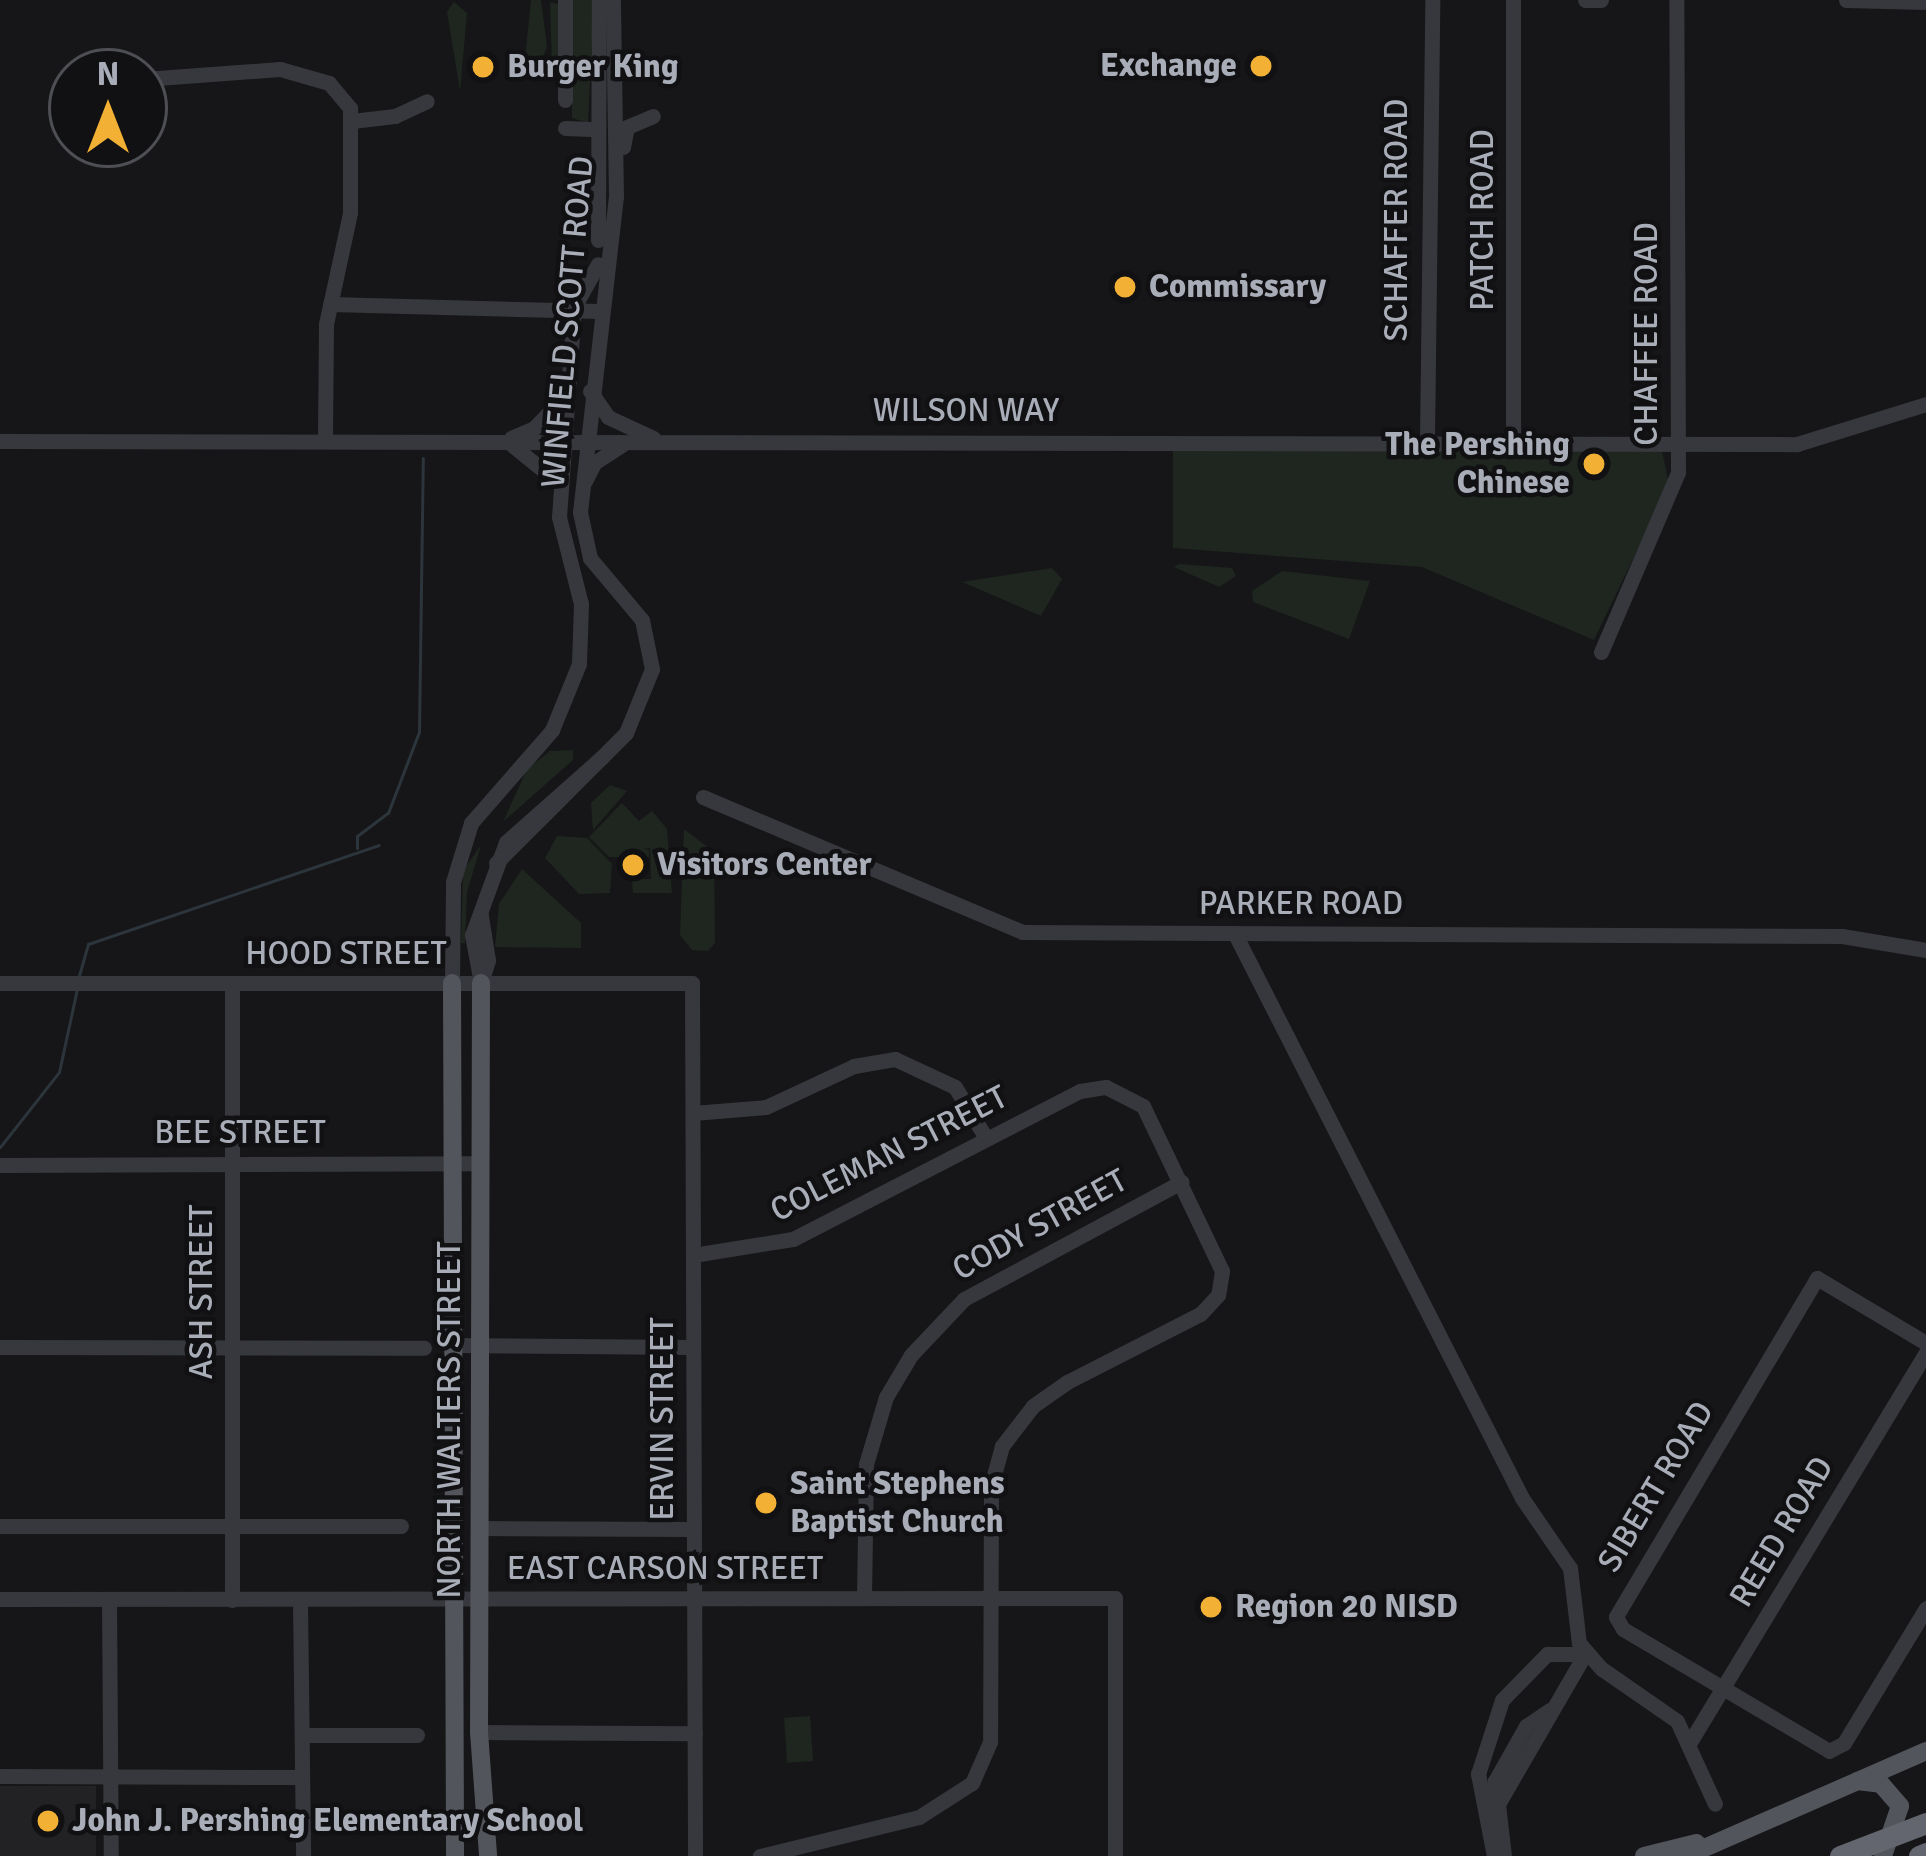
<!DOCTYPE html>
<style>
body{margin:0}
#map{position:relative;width:1926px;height:1856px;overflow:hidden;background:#161618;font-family:Signika,sans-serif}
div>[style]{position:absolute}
.built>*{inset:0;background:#222225;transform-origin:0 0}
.green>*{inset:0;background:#1e261f;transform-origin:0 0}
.stream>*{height:3px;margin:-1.5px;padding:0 1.5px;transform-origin:1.5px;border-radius:1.5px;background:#2c353c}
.minor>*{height:15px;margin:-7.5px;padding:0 7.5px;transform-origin:7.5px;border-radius:7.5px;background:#37383d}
.major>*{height:18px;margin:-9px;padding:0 9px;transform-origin:9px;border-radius:9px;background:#53555c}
.rail>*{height:8px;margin-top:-4px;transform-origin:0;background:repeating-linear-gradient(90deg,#111113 0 9px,#4a4c52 0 18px);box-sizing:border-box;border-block:3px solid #4a4c52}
.highway-bridge>*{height:21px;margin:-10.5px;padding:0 10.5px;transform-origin:10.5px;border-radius:10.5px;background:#63666e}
.dots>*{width:33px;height:33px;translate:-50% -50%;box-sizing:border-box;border:6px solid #111113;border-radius:50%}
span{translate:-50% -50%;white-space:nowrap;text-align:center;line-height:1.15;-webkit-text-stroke:9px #111113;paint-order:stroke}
.poi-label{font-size:33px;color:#a8adb8;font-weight:700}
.right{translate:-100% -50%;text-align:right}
.left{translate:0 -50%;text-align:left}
.street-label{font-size:33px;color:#a8adb8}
.north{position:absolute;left:48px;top:48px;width:120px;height:120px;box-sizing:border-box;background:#111113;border:3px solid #4d4f55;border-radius:50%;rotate:0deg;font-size:33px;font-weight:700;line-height:48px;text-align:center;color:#a8adb8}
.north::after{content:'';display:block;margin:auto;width:42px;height:54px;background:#f2b134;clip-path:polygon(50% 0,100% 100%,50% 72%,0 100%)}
</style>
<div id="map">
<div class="built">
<div style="left:0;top:1786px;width:96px;height:70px"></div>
</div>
<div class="green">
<div style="clip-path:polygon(531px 0,541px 0,547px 47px,538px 68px,525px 59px)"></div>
<div style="clip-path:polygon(572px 0,594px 0,588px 123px,572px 118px)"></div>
<div style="clip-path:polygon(454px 2px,467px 13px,460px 91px,447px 12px)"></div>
<div style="clip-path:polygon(550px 2px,558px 4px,559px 78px,518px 77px,518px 62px,532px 76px,552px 67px)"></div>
<div style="clip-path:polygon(1173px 450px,1662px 451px,1669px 484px,1594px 640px,1422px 567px,1173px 548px)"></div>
<div style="clip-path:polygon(1179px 564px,1232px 568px,1236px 576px,1219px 587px,1174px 567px)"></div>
<div style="clip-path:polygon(1052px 568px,1062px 579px,1041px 616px,962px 582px)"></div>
<div style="clip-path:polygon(1282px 571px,1370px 581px,1349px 639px,1253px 602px,1252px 591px)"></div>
<div style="clip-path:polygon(573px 750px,573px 760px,503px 822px,527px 769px,550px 751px)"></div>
<div style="clip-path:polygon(610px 785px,627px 791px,593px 830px,591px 803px)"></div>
<div style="clip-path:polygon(622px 803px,639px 821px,652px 811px,667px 829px,672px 893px,633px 893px,632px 879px,651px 879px,650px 848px,643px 849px,649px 850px,649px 857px,609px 857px,589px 837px)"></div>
<div style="clip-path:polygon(684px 829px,714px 852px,715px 943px,708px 951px,692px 950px,680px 935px)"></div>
<div style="clip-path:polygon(557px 836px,587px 838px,612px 864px,610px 893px,579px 894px,545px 858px)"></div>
<div style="clip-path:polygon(481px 845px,467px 892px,465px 943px,461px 943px,463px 871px)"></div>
<div style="clip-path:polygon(522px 869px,581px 923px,581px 948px,495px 947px,499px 904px)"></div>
<div style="left:810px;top:1716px;width:45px;height:26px;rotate:86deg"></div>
</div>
<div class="stream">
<div style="left:357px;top:848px;width:12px;rotate:-90deg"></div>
<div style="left:357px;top:836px;width:39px;rotate:-37deg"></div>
<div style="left:388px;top:813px;width:87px;rotate:-69.1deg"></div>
<div style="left:419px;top:732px;width:274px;rotate:-89.2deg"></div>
<div style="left:78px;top:979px;width:36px;rotate:-74deg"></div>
<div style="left:88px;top:944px;width:307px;rotate:-18.8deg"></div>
<div style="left:0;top:1147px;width:95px;rotate:-51.8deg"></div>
<div style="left:59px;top:1072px;width:85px;rotate:-77.8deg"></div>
</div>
<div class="minor">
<div style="left:565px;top:0;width:100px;rotate:90deg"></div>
<div style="left:1585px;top:0;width:16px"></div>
<div style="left:1846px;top:0;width:80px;rotate:1.4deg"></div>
<div style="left:144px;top:79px;width:136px;rotate:-4.2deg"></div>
<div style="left:280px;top:69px;width:51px;rotate:15.9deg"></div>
<div style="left:329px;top:83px;width:33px;rotate:50deg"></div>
<div style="left:350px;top:108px;width:105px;rotate:90deg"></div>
<div style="left:350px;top:213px;width:114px;rotate:102.2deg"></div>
<div style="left:326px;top:324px;width:117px;rotate:90.5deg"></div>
<div style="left:352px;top:121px;width:43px;rotate:-6.6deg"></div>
<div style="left:395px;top:116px;width:35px;rotate:-25deg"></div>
<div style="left:565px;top:128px;width:33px;rotate:2deg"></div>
<div style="left:623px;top:147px;width:20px;rotate:-79deg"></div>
<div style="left:627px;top:127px;width:28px;rotate:-23deg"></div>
<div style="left:598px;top:240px;width:240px;rotate:-89.8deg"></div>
<div style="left:330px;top:304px;width:269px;rotate:1.5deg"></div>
<div style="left:574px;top:307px;width:49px;rotate:-60.8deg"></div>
<div style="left:590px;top:391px;width:32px;rotate:55deg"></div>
<div style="left:608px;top:417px;width:50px;rotate:25deg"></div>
<div style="left:511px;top:438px;width:25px;rotate:-23deg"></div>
<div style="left:534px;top:428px;width:40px;rotate:-46deg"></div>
<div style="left:1427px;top:440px;width:440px;rotate:-89.3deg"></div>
<div style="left:1513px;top:440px;width:440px;rotate:-90deg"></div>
<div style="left:0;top:441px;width:1797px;rotate:0.1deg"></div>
<div style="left:1797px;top:444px;width:135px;rotate:-17.2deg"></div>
<div style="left:512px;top:445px;width:60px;rotate:39deg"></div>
<div style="left:585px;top:481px;width:20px;rotate:-63deg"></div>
<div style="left:594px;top:463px;width:33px;rotate:-33deg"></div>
<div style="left:1601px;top:652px;width:196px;rotate:-66.8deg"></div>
<div style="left:1678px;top:472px;width:472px;rotate:-90.2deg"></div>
<div style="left:703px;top:797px;width:346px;rotate:22.9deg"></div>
<div style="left:1022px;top:932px;width:820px;rotate:0.28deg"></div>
<div style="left:1842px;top:936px;width:85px;rotate:9.5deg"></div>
<div style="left:496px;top:863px;width:184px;rotate:-45deg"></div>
<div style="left:626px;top:733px;width:69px;rotate:-67.9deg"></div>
<div style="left:652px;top:669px;width:50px;rotate:-101.5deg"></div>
<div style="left:642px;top:620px;width:81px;rotate:-130deg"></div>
<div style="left:590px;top:558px;width:47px;rotate:-102.3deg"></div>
<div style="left:580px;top:512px;width:317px;rotate:-83.5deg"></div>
<div style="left:616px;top:197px;width:197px;rotate:-90.9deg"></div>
<div style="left:481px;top:916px;width:45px;rotate:81deg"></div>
<div style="left:488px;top:960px;width:24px;rotate:107deg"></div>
<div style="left:1235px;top:934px;width:633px;rotate:63.03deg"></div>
<div style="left:1522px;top:1498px;width:85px;rotate:55.6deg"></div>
<div style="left:1570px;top:1568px;width:76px;rotate:83.2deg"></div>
<div style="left:1579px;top:1643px;width:35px;rotate:49deg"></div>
<div style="left:1602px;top:1669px;width:91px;rotate:34.7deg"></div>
<div style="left:1677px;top:1721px;width:91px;rotate:65.4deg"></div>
<div style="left:0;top:983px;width:692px"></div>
<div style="left:692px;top:983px;width:873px;rotate:89.8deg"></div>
<div style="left:452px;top:983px;width:101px;rotate:-89.4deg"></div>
<div style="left:453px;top:882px;width:62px;rotate:-73deg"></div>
<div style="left:471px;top:823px;width:123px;rotate:-48.9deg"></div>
<div style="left:552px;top:730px;width:71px;rotate:-67.8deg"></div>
<div style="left:579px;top:664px;width:60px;rotate:-88.1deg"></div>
<div style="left:581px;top:604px;width:90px;rotate:-104.2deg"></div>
<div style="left:559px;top:517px;width:211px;rotate:-85.9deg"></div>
<div style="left:481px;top:983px;width:49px;rotate:-100.6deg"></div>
<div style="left:472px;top:935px;width:99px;rotate:-69.9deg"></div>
<div style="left:506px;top:842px;width:128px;rotate:-41.5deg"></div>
<div style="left:232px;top:984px;width:616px;rotate:90deg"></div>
<div style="left:693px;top:1113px;width:73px;rotate:-4.7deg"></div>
<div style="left:766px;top:1107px;width:97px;rotate:-25deg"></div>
<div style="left:854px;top:1066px;width:42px;rotate:-9.7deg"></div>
<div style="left:895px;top:1059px;width:66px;rotate:25deg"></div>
<div style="left:955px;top:1087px;width:60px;rotate:58.7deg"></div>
<div style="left:0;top:1165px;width:481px;rotate:-0.2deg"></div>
<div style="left:693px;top:1255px;width:101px;rotate:-9.1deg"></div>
<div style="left:793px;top:1239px;width:323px;rotate:-27.3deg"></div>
<div style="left:1080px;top:1091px;width:26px;rotate:-9deg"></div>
<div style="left:1106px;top:1087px;width:42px;rotate:27.2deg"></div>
<div style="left:1143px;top:1106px;width:183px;rotate:64.4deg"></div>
<div style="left:1222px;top:1271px;width:24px;rotate:99deg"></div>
<div style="left:1218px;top:1295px;width:26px;rotate:133deg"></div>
<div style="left:1200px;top:1314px;width:149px;rotate:152.9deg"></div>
<div style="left:1067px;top:1382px;width:42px;rotate:144.8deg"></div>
<div style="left:1033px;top:1406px;width:51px;rotate:127.8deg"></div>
<div style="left:1002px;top:1446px;width:41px;rotate:105.4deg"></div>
<div style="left:991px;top:1486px;width:256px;rotate:90.2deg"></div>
<div style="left:990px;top:1742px;width:45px;rotate:113.7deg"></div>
<div style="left:972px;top:1783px;width:63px;rotate:147.3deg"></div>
<div style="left:919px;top:1817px;width:164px;rotate:166.2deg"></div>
<div style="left:1926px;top:1343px;width:127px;rotate:-149.2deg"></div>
<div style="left:1817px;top:1278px;width:394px;rotate:120.7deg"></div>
<div style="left:1616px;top:1617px;width:14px;rotate:60deg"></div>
<div style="left:1623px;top:1629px;width:239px;rotate:30.6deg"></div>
<div style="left:1829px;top:1751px;width:17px;rotate:-28deg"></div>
<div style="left:1844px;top:1743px;width:158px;rotate:-58.7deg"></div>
<div style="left:451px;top:1345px;width:242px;rotate:0.5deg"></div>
<div style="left:0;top:1347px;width:424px;rotate:0.1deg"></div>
<div style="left:0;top:1526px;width:401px"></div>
<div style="left:481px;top:1528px;width:212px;rotate:0.3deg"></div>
<div style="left:864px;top:1597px;width:133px;rotate:-89.1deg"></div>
<div style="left:866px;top:1464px;width:70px;rotate:-73.4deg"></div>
<div style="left:886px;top:1397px;width:49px;rotate:-59.2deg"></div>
<div style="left:911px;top:1355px;width:77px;rotate:-46.6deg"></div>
<div style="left:964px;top:1299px;width:247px;rotate:-28.3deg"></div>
<div style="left:0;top:1599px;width:1115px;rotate:-0.05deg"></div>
<div style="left:1115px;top:1598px;width:258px;rotate:90deg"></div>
<div style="left:109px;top:1600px;width:256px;rotate:89.6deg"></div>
<div style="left:300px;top:1600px;width:256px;rotate:89.3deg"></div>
<div style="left:479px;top:1732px;width:216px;rotate:0.3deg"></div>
<div style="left:303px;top:1735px;width:114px"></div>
<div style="left:1690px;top:1742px;width:455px;rotate:-58.8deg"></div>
<div style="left:0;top:1776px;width:302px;rotate:0.2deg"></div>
<div style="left:1493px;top:1814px;width:33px;rotate:-87deg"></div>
<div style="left:1495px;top:1781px;width:63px;rotate:-60.6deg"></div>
<div style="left:1526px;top:1726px;width:29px;rotate:-34deg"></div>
<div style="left:1494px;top:1856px;width:84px;rotate:-101deg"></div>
<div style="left:1478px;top:1774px;width:78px;rotate:-72deg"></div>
<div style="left:1502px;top:1700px;width:64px;rotate:-45.6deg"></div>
<div style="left:1547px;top:1654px;width:38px"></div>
<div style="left:1585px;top:1654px;width:173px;rotate:120.1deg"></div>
<div style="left:1498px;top:1804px;width:52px;rotate:83.4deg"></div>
</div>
<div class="major">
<div style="left:452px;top:983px;width:873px;rotate:89.8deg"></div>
<div style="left:481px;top:983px;width:749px;rotate:90.15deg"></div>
<div style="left:479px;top:1732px;width:124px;rotate:85.8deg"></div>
<div style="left:1857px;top:1781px;width:24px;rotate:7deg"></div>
<div style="left:1881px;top:1784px;width:29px;rotate:49deg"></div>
<div style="left:1900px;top:1806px;width:53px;rotate:108.8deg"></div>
<div style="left:1644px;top:1856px;width:54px;rotate:-14deg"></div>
<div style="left:1686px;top:1856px;width:262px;rotate:-23.6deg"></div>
</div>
<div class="rail">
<div style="left:1922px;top:1856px;width:7px;rotate:-56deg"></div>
</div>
<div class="highway-bridge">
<div style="left:1840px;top:1856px;width:92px;rotate:-21deg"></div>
<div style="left:1919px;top:1856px;width:8px;rotate:-23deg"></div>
</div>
<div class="dots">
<div style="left:1261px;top:66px;background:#f2b134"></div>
<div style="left:483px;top:67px;background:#f2b134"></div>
<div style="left:1125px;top:287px;background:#f2b134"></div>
<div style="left:1594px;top:464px;background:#f2b134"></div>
<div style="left:633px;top:865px;background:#f2b134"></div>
<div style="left:766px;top:1503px;background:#f2b134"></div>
<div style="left:1211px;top:1607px;background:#f2b134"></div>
<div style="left:48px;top:1821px;background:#f2b134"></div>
</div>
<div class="poi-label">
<span class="right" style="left:1237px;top:66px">Exchange</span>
<span class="left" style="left:507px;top:67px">Burger King</span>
<span class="left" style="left:1149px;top:287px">Commissary</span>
<span class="right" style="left:1570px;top:464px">The Pershing<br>Chinese</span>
<span class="left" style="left:657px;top:865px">Visitors Center</span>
<span class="left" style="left:790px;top:1503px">Saint Stephens<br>Baptist Church</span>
<span class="left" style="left:1235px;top:1607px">Region 20 NISD</span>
<span class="left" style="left:72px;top:1821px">John J. Pershing Elementary School</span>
</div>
<div class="street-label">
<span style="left:1397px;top:220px;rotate:-90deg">SCHAFFER ROAD</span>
<span style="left:1483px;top:220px;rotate:-90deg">PATCH ROAD</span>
<span style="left:568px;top:322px;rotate:-85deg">WINFIELD SCOTT ROAD</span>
<span style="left:1647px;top:334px;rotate:-90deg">CHAFFEE ROAD</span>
<span style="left:966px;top:411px">WILSON WAY</span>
<span style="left:1301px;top:904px">PARKER ROAD</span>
<span style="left:346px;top:954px">HOOD STREET</span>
<span style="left:240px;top:1133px">BEE STREET</span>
<span style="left:889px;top:1154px;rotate:-27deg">COLEMAN STREET</span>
<span style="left:1040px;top:1225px;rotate:-29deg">CODY STREET</span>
<span style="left:202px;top:1292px;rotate:-90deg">ASH STREET</span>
<span style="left:663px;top:1419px;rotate:-90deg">ERVIN STREET</span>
<span style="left:450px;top:1420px;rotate:-90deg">NORTH WALTERS STREET</span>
<span style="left:1656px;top:1487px;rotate:-59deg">SIBERT ROAD</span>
<span style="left:1782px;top:1532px;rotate:-59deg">REED ROAD</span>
<span style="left:665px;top:1569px">EAST CARSON STREET</span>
</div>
<div class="north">N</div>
</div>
